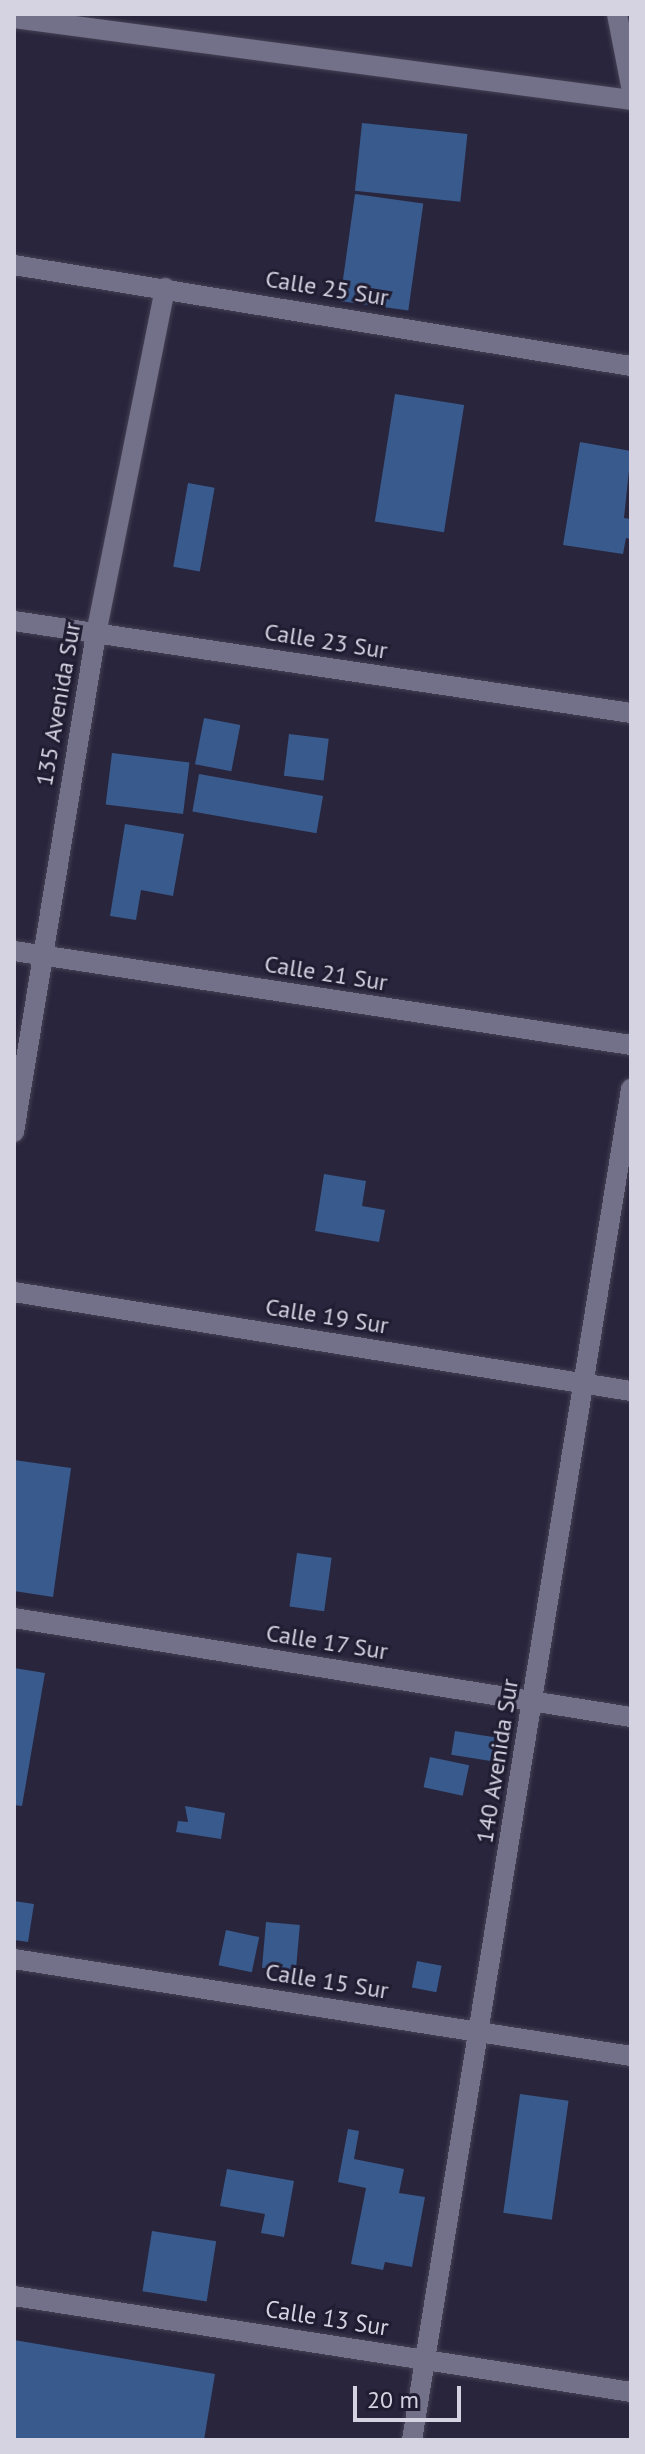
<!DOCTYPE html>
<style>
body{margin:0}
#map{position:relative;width:645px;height:2454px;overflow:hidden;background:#29253c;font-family:"PT Sans",sans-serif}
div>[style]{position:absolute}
.building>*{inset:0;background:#395a8c;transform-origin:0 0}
.roads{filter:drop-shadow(0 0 2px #454154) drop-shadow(0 0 2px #454154)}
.minor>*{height:20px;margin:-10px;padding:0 10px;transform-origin:10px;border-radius:10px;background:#73708a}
.secondary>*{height:20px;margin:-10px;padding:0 10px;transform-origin:10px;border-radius:10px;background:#73708a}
span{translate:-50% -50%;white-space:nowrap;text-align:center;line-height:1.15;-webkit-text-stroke:6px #201c31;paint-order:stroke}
.street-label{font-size:24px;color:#d5d3e2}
.frame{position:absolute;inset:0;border:16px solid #d5d3e2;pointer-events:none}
.scale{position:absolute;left:353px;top:2386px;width:108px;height:36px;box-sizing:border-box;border:4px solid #d5d3e2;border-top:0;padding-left:10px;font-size:24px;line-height:28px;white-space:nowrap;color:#d5d3e2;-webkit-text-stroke:6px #201c31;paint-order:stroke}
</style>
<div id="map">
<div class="building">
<div style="left:362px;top:123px;width:106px;height:68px;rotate:6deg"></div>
<div style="left:355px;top:194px;width:69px;height:108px;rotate:8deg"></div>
<div style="left:395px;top:394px;width:70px;height:129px;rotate:9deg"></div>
<div style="clip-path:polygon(580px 442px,631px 451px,624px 518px,631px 519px,631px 539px,626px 538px,623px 554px,563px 545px)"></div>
<div style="left:188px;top:483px;width:27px;height:85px;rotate:10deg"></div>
<div style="left:204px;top:718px;width:37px;height:47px;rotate:11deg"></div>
<div style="left:289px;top:734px;width:40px;height:42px;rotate:7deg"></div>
<div style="left:112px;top:753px;width:78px;height:52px;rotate:7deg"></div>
<div style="left:199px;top:774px;width:126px;height:38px;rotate:10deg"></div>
<div style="clip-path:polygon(125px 824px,184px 834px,173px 896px,141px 890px,136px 920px,110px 916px)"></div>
<div style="clip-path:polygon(324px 1174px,366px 1181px,362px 1206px,385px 1210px,379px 1242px,315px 1231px)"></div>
<div style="clip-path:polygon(14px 1460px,71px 1468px,53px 1597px,14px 1591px)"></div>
<div style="left:297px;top:1553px;width:35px;height:54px;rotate:8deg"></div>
<div style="clip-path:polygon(14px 1668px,45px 1673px,22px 1806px,14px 1805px)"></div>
<div style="left:455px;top:1731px;width:40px;height:24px;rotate:9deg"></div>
<div style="left:430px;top:1757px;width:40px;height:31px;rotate:12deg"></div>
<div style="clip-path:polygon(185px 1806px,225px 1813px,221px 1839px,176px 1832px,178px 1821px,188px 1822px)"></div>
<div style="clip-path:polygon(14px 1901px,34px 1904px,28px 1942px,14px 1940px)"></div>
<div style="left:266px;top:1922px;width:34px;height:46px;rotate:5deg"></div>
<div style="left:226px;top:1930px;width:34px;height:36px;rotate:12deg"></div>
<div style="left:417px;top:1961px;width:25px;height:27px;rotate:11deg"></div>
<div style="left:520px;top:2094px;width:49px;height:120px;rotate:8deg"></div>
<div style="clip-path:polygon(348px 2129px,359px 2131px,354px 2159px,404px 2169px,399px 2193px,425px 2197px,412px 2267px,385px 2262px,383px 2270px,351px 2264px,366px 2188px,338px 2182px)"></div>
<div style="clip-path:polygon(227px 2169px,294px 2181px,284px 2237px,261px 2233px,265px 2214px,220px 2206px)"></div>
<div style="left:152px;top:2231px;width:65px;height:61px;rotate:9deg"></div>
<div style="clip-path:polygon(14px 2340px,215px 2374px,204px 2440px,14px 2440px)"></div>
</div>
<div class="roads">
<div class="minor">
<div style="left:14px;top:265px;width:625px;rotate:9.3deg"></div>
<div style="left:14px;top:621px;width:624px;rotate:8.48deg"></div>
<div style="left:14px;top:951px;width:624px;rotate:8.66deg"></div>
<div style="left:14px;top:1132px;width:505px;rotate:-80.65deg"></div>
<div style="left:96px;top:634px;width:353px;rotate:-78.7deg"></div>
<div style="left:14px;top:1292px;width:625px;rotate:9.12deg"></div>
<div style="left:14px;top:1618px;width:625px;rotate:9.12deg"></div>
<div style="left:14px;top:1959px;width:625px;rotate:8.93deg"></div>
<div style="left:14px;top:2296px;width:624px;rotate:8.84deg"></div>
<div style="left:412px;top:2440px;width:1369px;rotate:-80.79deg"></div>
</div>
<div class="secondary">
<div style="left:617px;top:14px;width:73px;rotate:79deg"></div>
<div style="left:14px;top:18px;width:622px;rotate:7.57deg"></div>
</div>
</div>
<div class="street-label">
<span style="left:327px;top:288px;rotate:9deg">Calle 25 Sur</span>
<span style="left:326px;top:641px;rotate:9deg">Calle 23 Sur</span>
<span style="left:58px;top:704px;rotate:-80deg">135 Avenida Sur</span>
<span style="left:326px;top:973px;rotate:9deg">Calle 21 Sur</span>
<span style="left:327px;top:1316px;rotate:9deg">Calle 19 Sur</span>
<span style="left:327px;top:1642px;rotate:9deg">Calle 17 Sur</span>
<span style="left:497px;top:1761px;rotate:-81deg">140 Avenida Sur</span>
<span style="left:327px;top:1981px;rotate:9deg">Calle 15 Sur</span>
<span style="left:327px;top:2318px;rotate:9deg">Calle 13 Sur</span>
</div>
<div class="frame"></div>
<div class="scale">20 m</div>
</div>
